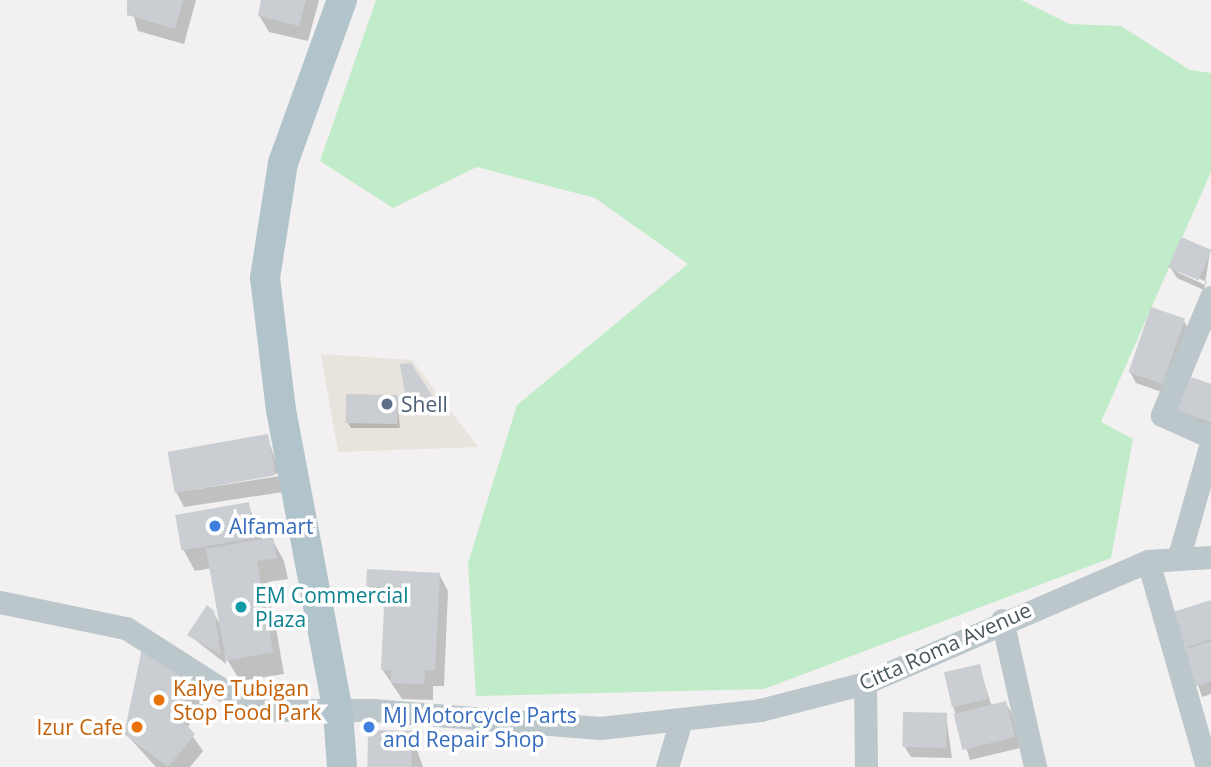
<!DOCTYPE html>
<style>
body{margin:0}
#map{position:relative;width:1211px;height:767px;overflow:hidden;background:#f2f0f0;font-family:"Open Sans",sans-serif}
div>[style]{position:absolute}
.commercial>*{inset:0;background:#e9e3dd}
.green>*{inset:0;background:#c1ecc9}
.shadow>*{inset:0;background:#0003}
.building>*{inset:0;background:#caced2;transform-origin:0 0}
.minor>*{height:23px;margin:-11.5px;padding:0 11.5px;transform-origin:11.5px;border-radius:11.5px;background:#bcc7cb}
.major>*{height:30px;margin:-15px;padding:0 15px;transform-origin:15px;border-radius:15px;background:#b1c4cc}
.dots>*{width:19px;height:19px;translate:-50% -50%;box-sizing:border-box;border:4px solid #fff;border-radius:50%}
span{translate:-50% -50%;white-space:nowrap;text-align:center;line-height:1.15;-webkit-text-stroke:7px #fff;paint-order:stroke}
.service-label{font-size:21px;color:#4e5e75}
.left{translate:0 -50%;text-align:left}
.shop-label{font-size:21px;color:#366cbe}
.culture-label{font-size:21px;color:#0d838f}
.street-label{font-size:21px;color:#49575c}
.food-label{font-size:21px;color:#c56008}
.right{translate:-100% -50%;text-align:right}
</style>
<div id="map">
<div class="commercial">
<div style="clip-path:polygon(321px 354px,412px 360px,478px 447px,338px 452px)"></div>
</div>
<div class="green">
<div style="clip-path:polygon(376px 0,1021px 0,1069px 24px,1121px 26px,1190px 70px,1211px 73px,1211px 172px,1101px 422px,1133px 439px,1111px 558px,764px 689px,476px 696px,468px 563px,517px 405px,688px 264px,595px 198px,477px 167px,393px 208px,320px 161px)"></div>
</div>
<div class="shadow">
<div style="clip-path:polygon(129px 0,196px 0,184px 44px,138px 31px)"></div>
<div style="clip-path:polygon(263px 0,319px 0,308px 41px,269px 32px,259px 15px)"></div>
<div style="clip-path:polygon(evenodd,1210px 252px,1204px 290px,1177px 278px,1170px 267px,1210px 252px,1177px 269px,1207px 282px,1205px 285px,1177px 272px,1177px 269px)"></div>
<div style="clip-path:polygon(1183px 320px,1190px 331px,1167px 394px,1136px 383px,1130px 372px)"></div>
<div style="clip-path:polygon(410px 365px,435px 404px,441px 414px,415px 416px,409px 405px)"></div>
<div style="clip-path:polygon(1211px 386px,1211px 430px,1178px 410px)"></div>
<div style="clip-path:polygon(397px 397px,400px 428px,351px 428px,348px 423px)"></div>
<div style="clip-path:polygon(267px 436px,280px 473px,179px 492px,280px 476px,283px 492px,184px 507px,175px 490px)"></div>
<div style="clip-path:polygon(248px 504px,263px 541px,272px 539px,284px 561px,288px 579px,268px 582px,284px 674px,240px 681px,225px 656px,226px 664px,189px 635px,213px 612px,221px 626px,212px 568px,195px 571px,183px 549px)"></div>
<div style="clip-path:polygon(439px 574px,448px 591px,444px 686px,433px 686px,433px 700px,402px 699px,382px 669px,386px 603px,378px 602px,368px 586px)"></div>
<div style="clip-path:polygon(1211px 602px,1211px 694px,1202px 697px,1186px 647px)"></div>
<div style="clip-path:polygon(979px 666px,992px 707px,1006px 703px,1012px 714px,1020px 748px,970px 760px,953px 706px)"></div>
<div style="clip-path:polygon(195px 687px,205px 704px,187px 728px,203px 751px,190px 767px,156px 767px,126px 734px)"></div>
<div style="clip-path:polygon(946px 715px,952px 758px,911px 757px,904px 746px)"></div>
<div style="clip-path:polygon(411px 733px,423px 767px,370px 767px)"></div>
</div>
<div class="building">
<div style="clip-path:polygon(127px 0,183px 0,175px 29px,127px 15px)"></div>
<div style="clip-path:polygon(261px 0,306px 0,299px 26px,258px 16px)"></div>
<div style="left:1181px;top:237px;width:33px;height:33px;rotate:23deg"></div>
<div style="left:1151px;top:307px;width:36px;height:69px;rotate:19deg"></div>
<div style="clip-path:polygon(411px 363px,437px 403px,407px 406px,400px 364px)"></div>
<div style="clip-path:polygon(1188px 376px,1211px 384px,1211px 422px,1176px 410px)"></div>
<div style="left:346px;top:394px;width:52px;height:29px;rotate:1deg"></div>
<div style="left:268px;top:434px;width:42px;height:102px;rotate:80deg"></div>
<div style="left:249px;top:502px;width:36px;height:75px;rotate:80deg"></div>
<div style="clip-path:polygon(273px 537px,277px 558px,257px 561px,273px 652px,226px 661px,206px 549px)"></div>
<div style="clip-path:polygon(367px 569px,440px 573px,435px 670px,425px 670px,424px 684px,391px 683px,391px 670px,381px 670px,385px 587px,366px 586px)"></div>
<div style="clip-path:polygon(1211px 600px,1211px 639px,1184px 648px,1173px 612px)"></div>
<div style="clip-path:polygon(207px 605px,214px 611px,221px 655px,187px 635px)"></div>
<div style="clip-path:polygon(1211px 641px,1211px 681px,1194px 687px,1183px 650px)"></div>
<div style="clip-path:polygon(143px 644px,197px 686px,176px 714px,195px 734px,168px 767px,124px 734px)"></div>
<div style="left:980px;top:664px;width:36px;height:37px;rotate:77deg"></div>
<div style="left:1006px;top:701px;width:37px;height:54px;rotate:76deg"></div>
<div style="left:903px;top:712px;width:44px;height:35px;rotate:1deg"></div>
<div style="left:368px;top:730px;width:44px;height:37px;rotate:1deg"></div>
</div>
<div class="minor">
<div style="left:1211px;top:297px;width:128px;rotate:112.6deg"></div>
<div style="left:1162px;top:415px;width:54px;rotate:24.2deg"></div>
<div style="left:1179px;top:556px;width:117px;rotate:-74.2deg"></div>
<div style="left:1148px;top:561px;width:214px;rotate:74deg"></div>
<div style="left:0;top:602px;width:129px;rotate:11.7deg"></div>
<div style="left:126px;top:628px;width:152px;rotate:32.6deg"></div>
<div style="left:254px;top:710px;width:118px"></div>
<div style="left:372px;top:710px;width:229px;rotate:4.5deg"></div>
<div style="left:600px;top:728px;width:161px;rotate:-6.4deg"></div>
<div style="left:760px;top:710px;width:108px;rotate:-14.4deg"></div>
<div style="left:865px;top:683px;width:308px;rotate:-23.3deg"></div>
<div style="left:1148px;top:561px;width:63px;rotate:-3.6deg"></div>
<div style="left:1002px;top:620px;width:151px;rotate:77.3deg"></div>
<div style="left:865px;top:683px;width:84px;rotate:89.3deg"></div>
<div style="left:667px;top:767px;width:49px;rotate:-73.4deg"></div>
</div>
<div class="major">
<div style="left:342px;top:0;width:173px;rotate:109.9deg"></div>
<div style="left:283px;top:163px;width:116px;rotate:98.9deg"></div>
<div style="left:265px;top:278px;width:133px;rotate:83.1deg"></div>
<div style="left:281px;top:410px;width:307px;rotate:79.3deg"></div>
<div style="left:338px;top:712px;width:55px;rotate:85.8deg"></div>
</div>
<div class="dots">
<div style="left:387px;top:404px;background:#5c6f8a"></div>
<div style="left:215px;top:526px;background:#3f7fe0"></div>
<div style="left:241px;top:607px;background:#0f9aa8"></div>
<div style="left:159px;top:700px;background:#e8710a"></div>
<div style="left:137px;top:727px;background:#e8710a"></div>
<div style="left:369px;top:727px;background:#3f7fe0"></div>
</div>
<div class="service-label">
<span class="left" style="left:401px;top:404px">Shell</span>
</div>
<div class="shop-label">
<span class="left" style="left:229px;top:526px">Alfamart</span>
<span class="left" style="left:383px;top:727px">MJ Motorcycle Parts<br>and Repair Shop</span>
</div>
<div class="culture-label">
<span class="left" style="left:255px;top:607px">EM Commercial<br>Plaza</span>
</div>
<div class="street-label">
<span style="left:945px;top:646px;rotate:-24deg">Citta Roma Avenue</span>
</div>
<div class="food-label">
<span class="left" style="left:173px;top:700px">Kalye Tubigan<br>Stop Food Park</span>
<span class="right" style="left:123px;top:727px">Izur Cafe</span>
</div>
</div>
